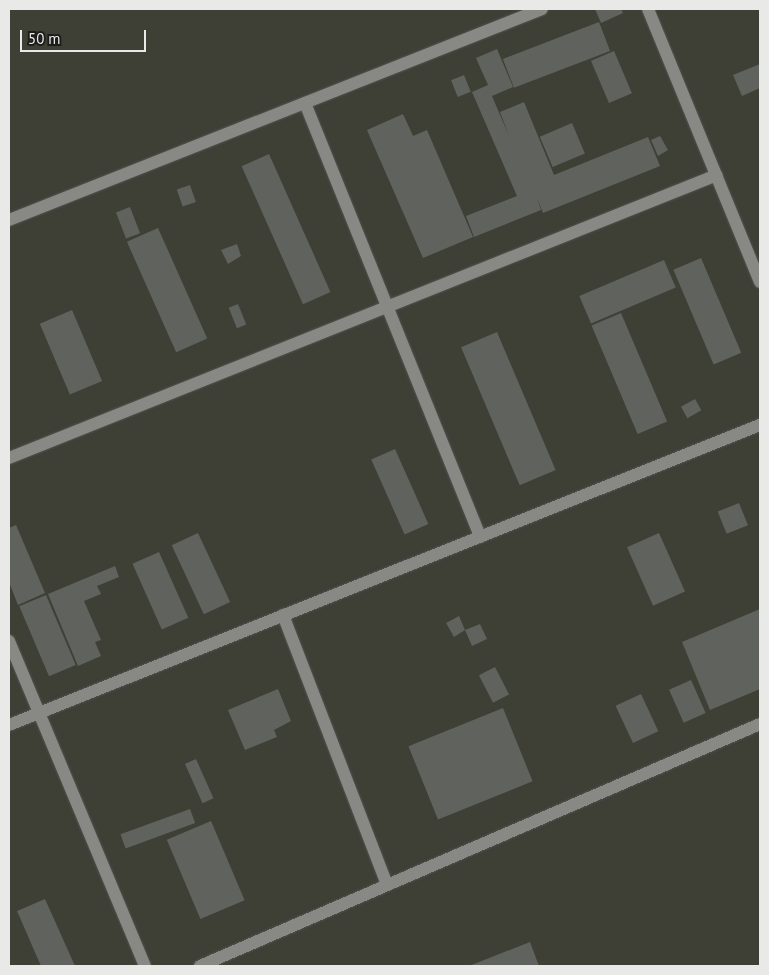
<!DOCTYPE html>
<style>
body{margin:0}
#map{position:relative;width:769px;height:975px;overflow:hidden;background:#343631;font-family:"PT Sans",sans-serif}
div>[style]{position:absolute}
.built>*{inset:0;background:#3e4036;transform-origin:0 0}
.building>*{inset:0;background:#60625d;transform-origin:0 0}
.roads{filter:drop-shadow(0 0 1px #51524f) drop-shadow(0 0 1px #51524f)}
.minor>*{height:12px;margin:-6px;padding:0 6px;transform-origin:6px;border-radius:6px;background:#888984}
span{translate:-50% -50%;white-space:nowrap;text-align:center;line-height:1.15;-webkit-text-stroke:5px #1c1d1b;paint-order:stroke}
.frame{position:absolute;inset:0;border:10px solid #e9eae7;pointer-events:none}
.scale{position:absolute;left:20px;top:30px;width:126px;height:22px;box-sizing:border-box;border:2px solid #e9eae7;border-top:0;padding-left:6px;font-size:15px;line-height:18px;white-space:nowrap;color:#e9eae7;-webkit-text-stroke:4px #1c1d1b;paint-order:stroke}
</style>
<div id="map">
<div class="built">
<div style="left:9px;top:9px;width:751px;height:957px"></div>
</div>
<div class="building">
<div style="clip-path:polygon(595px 9px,621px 9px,623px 13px,601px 23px)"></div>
<div style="left:599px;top:22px;width:31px;height:103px;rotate:69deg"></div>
<div style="clip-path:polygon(497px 49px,513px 87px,492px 96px,509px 136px,500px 112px,524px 102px,554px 175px,648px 137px,660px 166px,543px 213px,537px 198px,541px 210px,474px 237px,466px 216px,517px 196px,472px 92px,488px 85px,476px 58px)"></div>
<div style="left:614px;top:51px;width:46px;height:25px;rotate:67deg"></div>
<div style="clip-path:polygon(760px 64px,760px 88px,742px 96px,733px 75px)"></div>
<div style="left:464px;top:75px;width:18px;height:14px;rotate:68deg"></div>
<div style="clip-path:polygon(403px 114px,413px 136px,427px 130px,473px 237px,423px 258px,367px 130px)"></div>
<div style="left:572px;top:123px;width:33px;height:35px;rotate:67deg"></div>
<div style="clip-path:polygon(660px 136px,668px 150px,658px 156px,651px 140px)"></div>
<div style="left:269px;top:154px;width:151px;height:30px;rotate:66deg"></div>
<div style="left:190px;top:185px;width:18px;height:14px;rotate:71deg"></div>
<div style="left:130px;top:207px;width:28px;height:15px;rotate:69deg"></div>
<div style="left:158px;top:228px;width:121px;height:34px;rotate:66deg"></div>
<div style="clip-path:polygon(237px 244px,241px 256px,228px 264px,221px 250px)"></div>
<div style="left:701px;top:258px;width:103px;height:30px;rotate:67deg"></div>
<div style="left:664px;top:260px;width:30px;height:92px;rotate:67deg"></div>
<div style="left:238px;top:304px;width:22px;height:10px;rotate:68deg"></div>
<div style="left:72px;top:310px;width:77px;height:35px;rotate:67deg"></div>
<div style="left:621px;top:313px;width:118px;height:32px;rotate:67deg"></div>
<div style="left:497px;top:332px;width:150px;height:39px;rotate:67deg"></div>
<div style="left:695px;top:399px;width:13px;height:16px;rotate:61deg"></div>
<div style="left:395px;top:449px;width:82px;height:26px;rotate:66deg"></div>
<div style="left:739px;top:503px;width:24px;height:23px;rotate:68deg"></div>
<div style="clip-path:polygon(16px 525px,45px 593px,18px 605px,9px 582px,9px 528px)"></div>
<div style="left:198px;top:533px;width:76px;height:29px;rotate:65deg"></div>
<div style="left:659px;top:533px;width:64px;height:35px;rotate:66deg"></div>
<div style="left:159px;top:552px;width:72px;height:29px;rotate:66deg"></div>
<div style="clip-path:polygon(115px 566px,119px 577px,97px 586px,101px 594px,84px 601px,101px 640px,95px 642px,101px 656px,78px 666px,48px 594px)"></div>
<div style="left:46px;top:595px;width:76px;height:29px;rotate:67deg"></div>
<div style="clip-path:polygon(760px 609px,760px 689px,710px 710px,682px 642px)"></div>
<div style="clip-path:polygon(459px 616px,465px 630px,480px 624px,487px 639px,472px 646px,465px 630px,454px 637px,446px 623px)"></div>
<div style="left:495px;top:667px;width:31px;height:18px;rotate:63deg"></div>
<div style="left:691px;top:680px;width:36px;height:24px;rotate:66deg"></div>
<div style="clip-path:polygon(278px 689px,291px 721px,274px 730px,277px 737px,245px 750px,228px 710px)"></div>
<div style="left:641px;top:694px;width:41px;height:28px;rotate:65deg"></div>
<div style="left:503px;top:708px;width:79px;height:102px;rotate:68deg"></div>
<div style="left:196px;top:759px;width:43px;height:12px;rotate:66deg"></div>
<div style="left:190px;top:809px;width:15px;height:74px;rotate:70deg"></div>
<div style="left:211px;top:821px;width:86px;height:48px;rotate:67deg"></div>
<div style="clip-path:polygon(45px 899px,75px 966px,41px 966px,17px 911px)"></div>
<div style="clip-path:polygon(530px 942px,539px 966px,469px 966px)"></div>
</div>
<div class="roads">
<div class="minor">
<div style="left:648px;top:9px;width:295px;rotate:67.7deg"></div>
<div style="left:305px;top:103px;width:468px;rotate:68deg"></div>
<div style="left:9px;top:220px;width:573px;rotate:-21.6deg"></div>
<div style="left:9px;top:458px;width:762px;rotate:-21.79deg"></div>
<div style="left:283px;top:615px;width:288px;rotate:68.9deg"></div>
<div style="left:9px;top:641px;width:352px;rotate:67.3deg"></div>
<div style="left:9px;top:725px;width:809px;rotate:-21.78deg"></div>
<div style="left:200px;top:966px;width:610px;rotate:-23.37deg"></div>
</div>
</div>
<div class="frame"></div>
<div class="scale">50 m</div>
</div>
